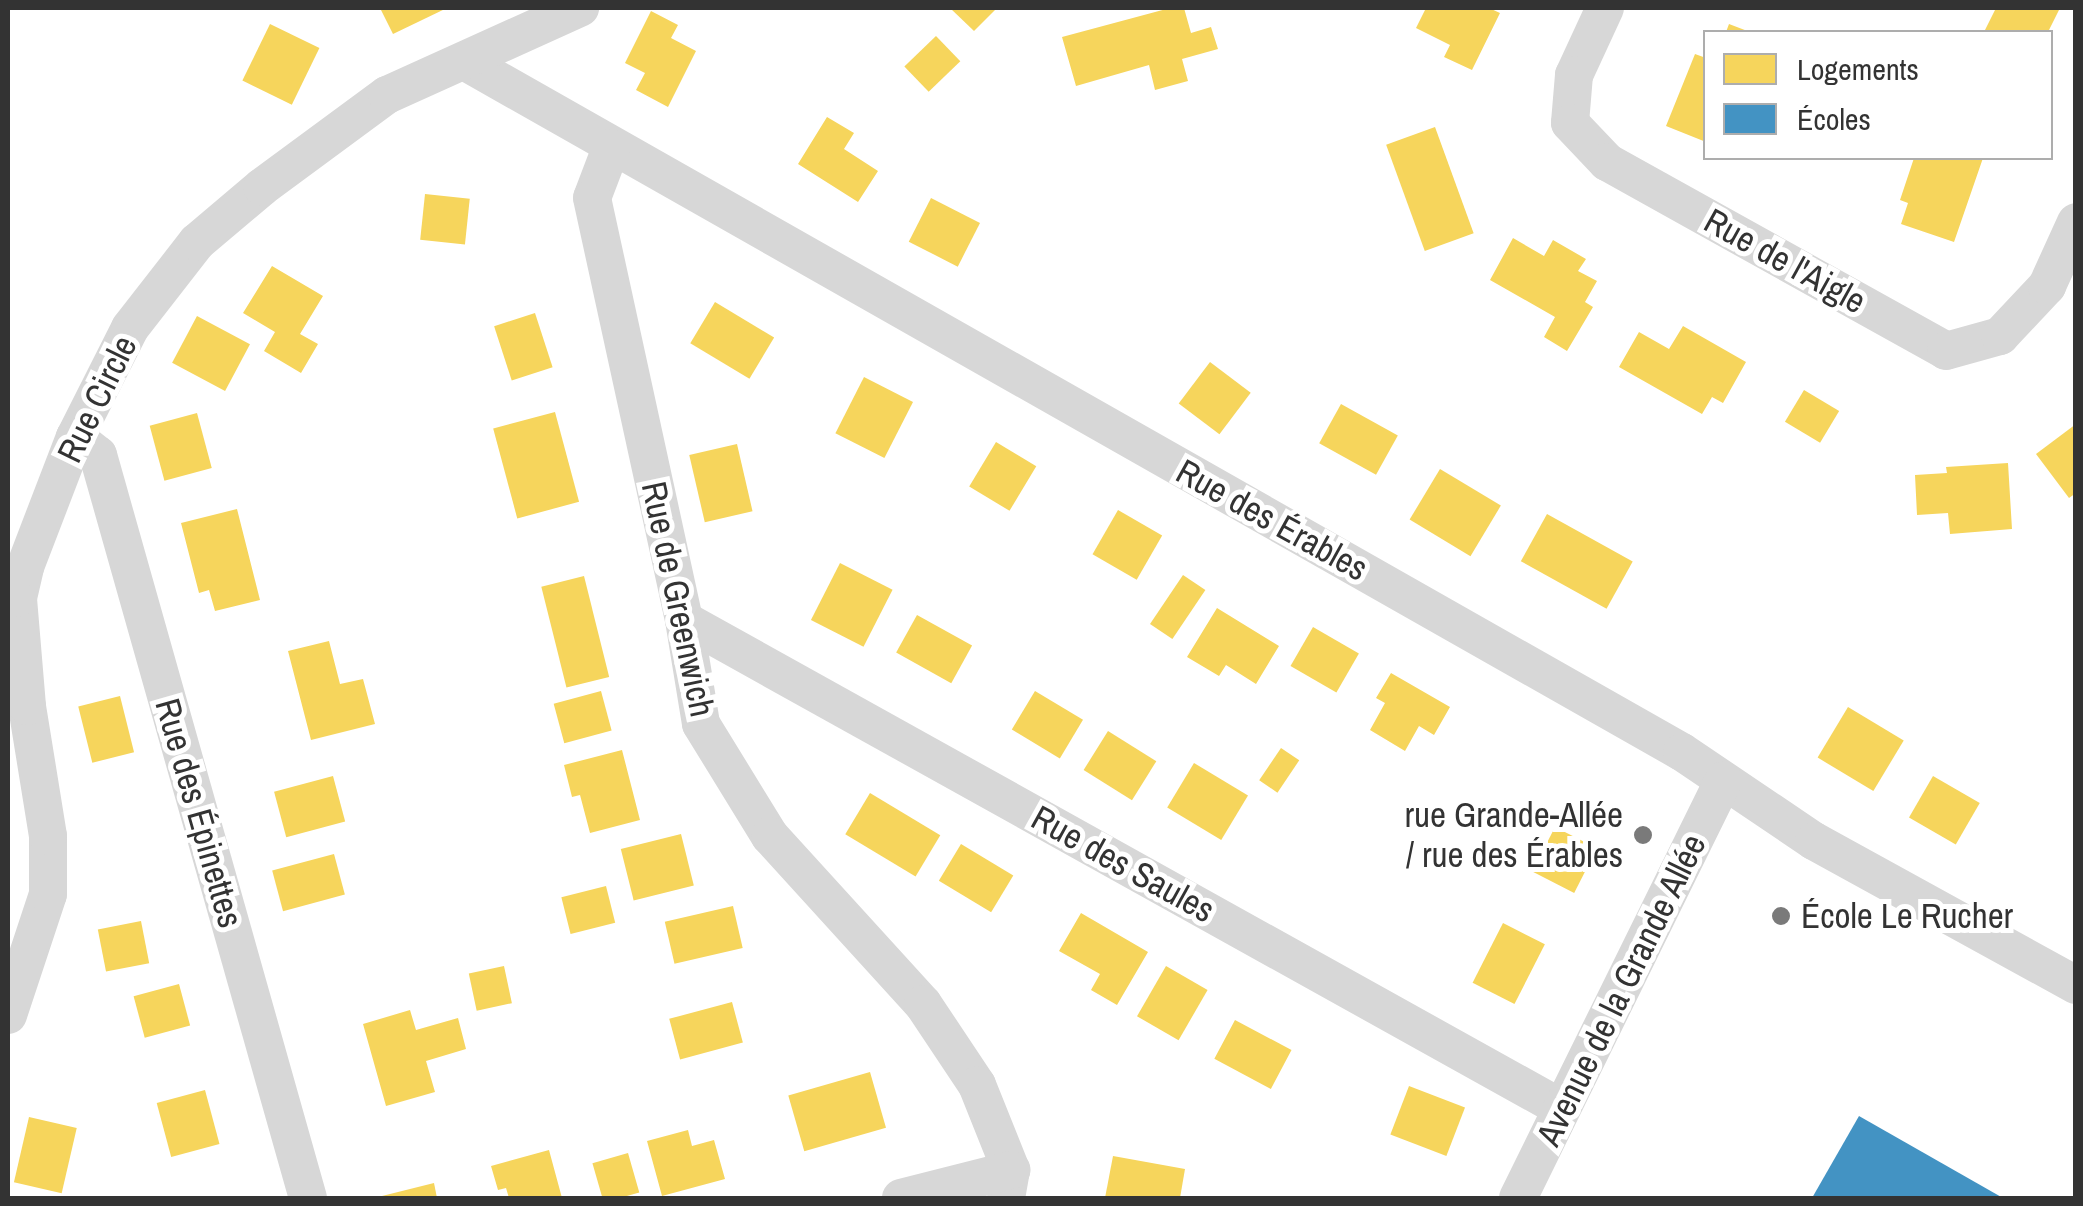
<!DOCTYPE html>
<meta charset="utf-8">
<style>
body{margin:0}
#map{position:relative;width:2083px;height:1206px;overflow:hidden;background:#fff;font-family:"Archivo Narrow",sans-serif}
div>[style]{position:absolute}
.homes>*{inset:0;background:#f6d55c;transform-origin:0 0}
.schools>*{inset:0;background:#4393c3}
.street>*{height:38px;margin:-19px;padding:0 19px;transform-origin:19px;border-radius:19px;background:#d7d7d7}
.dots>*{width:28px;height:28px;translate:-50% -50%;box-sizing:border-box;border:5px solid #fff;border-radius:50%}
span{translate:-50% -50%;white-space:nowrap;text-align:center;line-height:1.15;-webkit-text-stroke:10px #fff;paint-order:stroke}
.street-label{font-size:35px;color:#333}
.poi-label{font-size:35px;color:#333}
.right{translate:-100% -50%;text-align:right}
.left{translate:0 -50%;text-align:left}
.frame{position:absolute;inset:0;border:10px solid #333;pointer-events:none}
.legend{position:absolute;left:1703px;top:30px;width:350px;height:130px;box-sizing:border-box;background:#fff;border:2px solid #adadad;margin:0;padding:12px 18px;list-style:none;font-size:30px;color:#333}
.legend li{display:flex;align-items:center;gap:20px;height:50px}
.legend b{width:50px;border:2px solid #adadad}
</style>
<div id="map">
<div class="homes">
<div style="clip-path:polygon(380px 8px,447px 8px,393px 34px)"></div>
<div style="clip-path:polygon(950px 8px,997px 8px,974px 31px)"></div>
<div style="clip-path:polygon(1170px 8px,1184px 8px,1191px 33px,1211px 27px,1218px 49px,1182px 59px,1188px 81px,1155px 90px,1149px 65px,1076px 86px,1062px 37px)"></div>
<div style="clip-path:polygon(1426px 8px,1489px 8px,1500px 13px,1472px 70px,1444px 57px,1450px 45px,1416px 28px)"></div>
<div style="clip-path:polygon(1996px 8px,2060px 8px,2048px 32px,1984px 32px)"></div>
<div style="clip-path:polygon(651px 11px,678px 25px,671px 38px,696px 51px,668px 107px,636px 90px,645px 73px,625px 63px)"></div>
<div style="left:270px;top:24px;width:55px;height:63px;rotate:26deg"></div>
<div style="clip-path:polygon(1729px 24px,1750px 32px,1726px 32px)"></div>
<div style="left:936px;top:36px;width:35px;height:44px;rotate:46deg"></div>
<div style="clip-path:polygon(1695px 54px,1706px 58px,1706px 142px,1666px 126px)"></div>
<div style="clip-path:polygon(827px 117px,854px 133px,844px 149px,878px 171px,858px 202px,798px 164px)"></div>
<div style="left:1435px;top:127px;width:113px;height:52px;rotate:70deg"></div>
<div style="clip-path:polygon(1914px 158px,1983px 158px,1954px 242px,1901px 224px,1908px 203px,1900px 200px)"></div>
<div style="left:425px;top:194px;width:45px;height:46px;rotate:6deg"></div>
<div style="left:931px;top:198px;width:55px;height:49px;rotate:27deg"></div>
<div style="clip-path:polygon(1513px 238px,1544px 256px,1553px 240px,1586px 259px,1578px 271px,1597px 281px,1585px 302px,1593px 307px,1567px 351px,1544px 337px,1555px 317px,1490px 280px)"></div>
<div style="clip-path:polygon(272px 266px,323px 296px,300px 334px,318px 344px,301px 373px,264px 351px,275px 332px,243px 313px)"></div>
<div style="left:715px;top:302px;width:69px;height:48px;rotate:31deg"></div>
<div style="left:535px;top:313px;width:57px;height:43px;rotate:72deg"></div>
<div style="left:197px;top:316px;width:60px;height:53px;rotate:28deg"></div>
<div style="clip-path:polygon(1683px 326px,1746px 362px,1723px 403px,1712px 397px,1702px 414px,1619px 367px,1639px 332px,1669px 349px)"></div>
<div style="left:1210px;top:362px;width:51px;height:52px;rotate:37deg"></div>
<div style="left:864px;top:377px;width:55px;height:63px;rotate:27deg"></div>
<div style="left:1804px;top:390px;width:41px;height:37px;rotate:31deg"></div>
<div style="left:1341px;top:404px;width:65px;height:45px;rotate:29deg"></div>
<div style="left:555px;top:412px;width:93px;height:64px;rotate:75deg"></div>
<div style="left:197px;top:413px;width:57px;height:49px;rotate:75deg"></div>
<div style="clip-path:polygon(2076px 424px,2076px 493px,2069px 498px,2036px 454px)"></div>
<div style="left:996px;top:442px;width:47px;height:52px;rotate:31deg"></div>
<div style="left:737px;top:444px;width:69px;height:49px;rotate:77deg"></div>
<div style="clip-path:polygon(2008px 463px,2012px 529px,1950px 534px,1948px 513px,1917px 515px,1915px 475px,1947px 473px,1946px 467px)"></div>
<div style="left:1440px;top:469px;width:71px;height:59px;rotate:31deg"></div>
<div style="clip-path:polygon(237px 509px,260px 600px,215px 611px,209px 590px,199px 593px,181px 523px)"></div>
<div style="left:1118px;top:510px;width:51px;height:51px;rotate:30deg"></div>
<div style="left:1547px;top:514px;width:98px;height:54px;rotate:29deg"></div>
<div style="left:840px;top:563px;width:59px;height:64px;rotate:27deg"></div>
<div style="left:1183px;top:575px;width:27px;height:59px;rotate:34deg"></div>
<div style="left:584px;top:576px;width:104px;height:44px;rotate:76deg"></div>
<div style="clip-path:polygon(1217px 608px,1279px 646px,1256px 684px,1226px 665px,1219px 676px,1187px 657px)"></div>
<div style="left:917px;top:615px;width:63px;height:43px;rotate:29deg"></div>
<div style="left:1313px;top:627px;width:53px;height:45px;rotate:30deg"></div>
<div style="clip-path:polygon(329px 641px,340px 684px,363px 679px,375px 724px,311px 740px,288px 651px)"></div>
<div style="clip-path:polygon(1391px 673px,1450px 707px,1434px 735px,1419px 726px,1405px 751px,1370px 730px,1385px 703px,1376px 698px)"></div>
<div style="left:601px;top:691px;width:41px;height:49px;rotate:75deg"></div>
<div style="left:1035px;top:691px;width:56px;height:45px;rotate:31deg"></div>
<div style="left:120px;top:696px;width:58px;height:43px;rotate:76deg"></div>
<div style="left:1848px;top:707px;width:65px;height:59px;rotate:31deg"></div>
<div style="left:1108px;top:731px;width:57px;height:46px;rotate:32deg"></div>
<div style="left:1281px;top:748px;width:22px;height:39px;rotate:34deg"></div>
<div style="clip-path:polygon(622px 750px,640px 820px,590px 833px,580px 795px,572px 797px,564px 765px)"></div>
<div style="left:1194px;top:763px;width:63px;height:52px;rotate:31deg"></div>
<div style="left:333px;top:776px;width:47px;height:61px;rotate:75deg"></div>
<div style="left:1933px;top:776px;width:54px;height:48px;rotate:30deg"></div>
<div style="left:870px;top:793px;width:82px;height:48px;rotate:31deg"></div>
<div style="left:1555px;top:827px;width:47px;height:50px;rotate:27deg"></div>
<div style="left:681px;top:834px;width:53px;height:62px;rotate:76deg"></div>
<div style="left:961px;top:844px;width:61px;height:43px;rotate:31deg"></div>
<div style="left:334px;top:854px;width:42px;height:64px;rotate:75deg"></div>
<div style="left:606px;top:886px;width:38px;height:46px;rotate:76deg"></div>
<div style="left:733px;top:906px;width:43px;height:70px;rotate:77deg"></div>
<div style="clip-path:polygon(1081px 913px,1148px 952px,1117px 1005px,1091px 990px,1100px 974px,1059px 951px)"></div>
<div style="left:141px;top:921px;width:43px;height:44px;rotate:79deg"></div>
<div style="left:1503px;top:923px;width:47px;height:67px;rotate:27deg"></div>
<div style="left:504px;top:966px;width:38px;height:36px;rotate:78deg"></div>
<div style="left:1166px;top:966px;width:48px;height:58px;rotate:30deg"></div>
<div style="left:179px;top:984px;width:43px;height:47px;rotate:75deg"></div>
<div style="left:732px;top:1002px;width:42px;height:65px;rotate:75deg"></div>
<div style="clip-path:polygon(410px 1010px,416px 1030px,458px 1018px,466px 1049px,426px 1061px,435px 1092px,386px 1106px,363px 1024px)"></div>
<div style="left:1235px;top:1020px;width:64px;height:44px;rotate:28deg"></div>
<div style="left:870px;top:1072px;width:58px;height:85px;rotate:74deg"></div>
<div style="left:1409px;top:1086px;width:60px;height:52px;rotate:21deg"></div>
<div style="left:205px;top:1090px;width:56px;height:50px;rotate:75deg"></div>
<div style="left:29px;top:1117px;width:49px;height:67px;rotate:13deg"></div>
<div style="clip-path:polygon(688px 1130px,692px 1146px,714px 1140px,725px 1179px,662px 1196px,647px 1141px)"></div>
<div style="clip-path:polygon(549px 1150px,562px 1198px,509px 1198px,506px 1188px,498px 1190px,491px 1166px)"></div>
<div style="left:628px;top:1153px;width:41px;height:37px;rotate:74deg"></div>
<div style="clip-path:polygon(1113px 1156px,1185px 1169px,1180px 1198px,1105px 1198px)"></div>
<div style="clip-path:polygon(434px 1183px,437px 1198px,378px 1198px,378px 1197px)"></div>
</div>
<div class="schools">
<div style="clip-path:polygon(1859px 1116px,2003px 1198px,1812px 1198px)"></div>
</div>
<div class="street">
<div style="left:1605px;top:8px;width:74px;rotate:114.8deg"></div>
<div style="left:1574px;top:75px;width:48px;rotate:94.8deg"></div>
<div style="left:1570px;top:123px;width:54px;rotate:46.5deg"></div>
<div style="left:1607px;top:162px;width:388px;rotate:29.1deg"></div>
<div style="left:1946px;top:351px;width:56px;rotate:-15.5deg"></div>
<div style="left:2000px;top:336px;width:69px;rotate:-46.8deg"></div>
<div style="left:2047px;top:286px;width:70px;rotate:-65.6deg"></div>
<div style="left:464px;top:61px;width:1400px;rotate:29.57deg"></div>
<div style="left:1682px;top:752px;width:159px;rotate:34deg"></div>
<div style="left:1814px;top:841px;width:299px;rotate:28.8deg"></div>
<div style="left:611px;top:148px;width:53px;rotate:110.8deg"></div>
<div style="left:592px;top:198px;width:432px;rotate:77.7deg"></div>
<div style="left:684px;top:620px;width:105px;rotate:80.7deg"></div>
<div style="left:701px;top:724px;width:132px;rotate:58.4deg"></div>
<div style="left:770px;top:836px;width:227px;rotate:47.7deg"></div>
<div style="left:923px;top:1004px;width:97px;rotate:56.3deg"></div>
<div style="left:977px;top:1085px;width:92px;rotate:68.2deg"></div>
<div style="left:1011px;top:1170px;width:28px;rotate:100deg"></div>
<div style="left:75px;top:437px;width:29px;rotate:38deg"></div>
<div style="left:98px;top:455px;width:772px;rotate:74.22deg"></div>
<div style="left:684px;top:620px;width:1004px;rotate:29.09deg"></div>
<div style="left:8px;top:1015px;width:127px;rotate:-71.7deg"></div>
<div style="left:48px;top:894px;width:58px;rotate:-90deg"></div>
<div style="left:48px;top:836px;width:132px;rotate:-99.2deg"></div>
<div style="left:27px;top:706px;width:108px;rotate:-94.8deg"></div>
<div style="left:18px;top:598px;width:32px;rotate:-77deg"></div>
<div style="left:25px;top:567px;width:139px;rotate:-69deg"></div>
<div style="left:75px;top:437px;width:122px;rotate:-63.2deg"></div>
<div style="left:130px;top:328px;width:109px;rotate:-52.1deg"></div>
<div style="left:197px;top:242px;width:85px;rotate:-40.2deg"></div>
<div style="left:262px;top:187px;width:155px;rotate:-36.4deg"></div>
<div style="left:387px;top:95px;width:212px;rotate:-24.3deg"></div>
<div style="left:901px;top:1198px;width:114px;rotate:-14.3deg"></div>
<div style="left:1518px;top:1198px;width:465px;rotate:-63.8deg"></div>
</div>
<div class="dots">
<div style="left:1643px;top:835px;background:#7a7a7a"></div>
<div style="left:1781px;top:916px;background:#7a7a7a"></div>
</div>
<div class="street-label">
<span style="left:1785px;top:261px;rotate:29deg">Rue de l'Aigle</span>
<span style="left:97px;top:399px;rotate:-64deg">Rue Circle</span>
<span style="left:1272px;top:520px;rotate:29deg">Rue des Érables</span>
<span style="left:678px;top:599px;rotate:78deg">Rue de Greenwich</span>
<span style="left:199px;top:813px;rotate:74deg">Rue des Épinettes</span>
<span style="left:1123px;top:864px;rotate:29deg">Rue des Saules</span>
<span style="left:1621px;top:990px;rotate:-64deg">Avenue de la Grande Allée</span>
</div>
<div class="poi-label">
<span class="right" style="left:1623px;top:835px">rue Grande-Allée<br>/ rue des Érables</span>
<span class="left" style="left:1801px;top:916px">École Le Rucher</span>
</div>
<div class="frame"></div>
<ul class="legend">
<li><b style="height:28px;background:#f6d55c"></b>Logements</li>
<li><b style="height:28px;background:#4393c3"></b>Écoles</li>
</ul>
</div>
